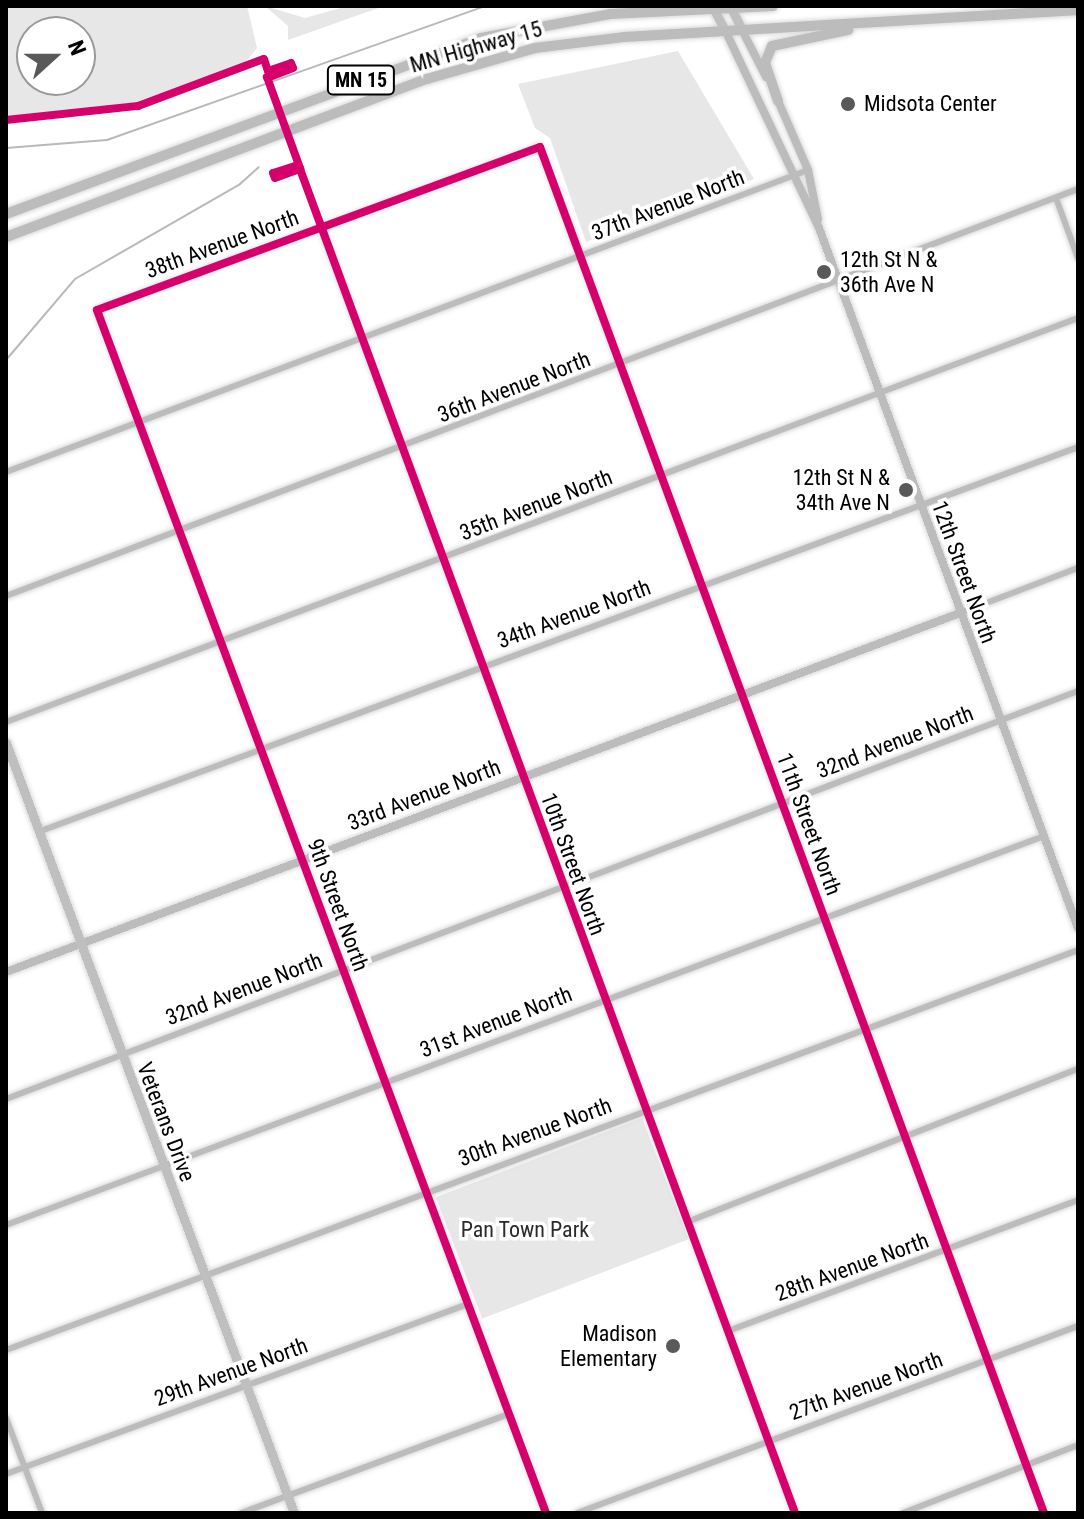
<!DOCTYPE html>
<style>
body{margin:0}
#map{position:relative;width:1084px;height:1519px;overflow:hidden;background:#fff;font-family:"Roboto Condensed",sans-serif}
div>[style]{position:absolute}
.green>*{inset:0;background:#e7e7e7;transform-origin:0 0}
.stream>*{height:2px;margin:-1px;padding:0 1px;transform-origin:1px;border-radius:1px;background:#b9b9b9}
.roads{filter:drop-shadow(0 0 2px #dbdbdb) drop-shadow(0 0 2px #dbdbdb)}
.minor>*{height:6px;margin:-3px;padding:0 3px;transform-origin:3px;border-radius:3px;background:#bcbcbc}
.tertiary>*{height:8px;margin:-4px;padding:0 4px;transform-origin:4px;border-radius:4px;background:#bcbcbc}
.secondary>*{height:9px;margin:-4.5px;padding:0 4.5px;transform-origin:4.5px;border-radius:4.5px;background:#bfbfbf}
.trunk>*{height:10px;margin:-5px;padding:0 5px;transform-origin:5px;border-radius:5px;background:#bcbcbc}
.cycleway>*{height:8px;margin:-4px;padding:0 4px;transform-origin:4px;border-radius:4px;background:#d6006c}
.dots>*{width:22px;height:22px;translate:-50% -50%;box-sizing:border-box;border:4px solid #fff;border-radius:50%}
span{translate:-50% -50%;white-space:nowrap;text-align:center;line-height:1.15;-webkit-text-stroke:7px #fff;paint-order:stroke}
.shield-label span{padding:2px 6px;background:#fff;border:2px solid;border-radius:6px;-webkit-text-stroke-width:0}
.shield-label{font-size:20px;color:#000;font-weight:700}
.street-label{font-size:22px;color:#000}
.poi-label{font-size:22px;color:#000}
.left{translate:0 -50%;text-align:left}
.right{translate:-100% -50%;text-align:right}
.park-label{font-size:22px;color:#2b2b2b}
.frame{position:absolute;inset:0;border:8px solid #000;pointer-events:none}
.north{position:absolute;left:16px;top:16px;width:80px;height:80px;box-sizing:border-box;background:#fff;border:2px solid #999;border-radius:50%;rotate:69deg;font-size:22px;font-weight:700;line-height:32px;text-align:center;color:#000}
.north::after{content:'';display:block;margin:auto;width:28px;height:36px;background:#595959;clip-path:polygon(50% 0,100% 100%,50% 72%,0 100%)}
</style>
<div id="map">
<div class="green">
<div style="clip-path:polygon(evenodd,6px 6px,247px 6px,257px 48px,245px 63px,133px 103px,6px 120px,6px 6px,32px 32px,80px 32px,80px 80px,32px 80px,32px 32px)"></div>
<div style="clip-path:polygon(265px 6px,305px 18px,348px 6px,384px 6px,288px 40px,288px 26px)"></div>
<div style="clip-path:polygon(678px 51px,754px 179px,586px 242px,550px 138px,535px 128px,518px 84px)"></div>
<div style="left:642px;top:1118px;width:130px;height:221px;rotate:69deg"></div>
</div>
<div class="stream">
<div style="left:6px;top:148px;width:101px;rotate:-4.5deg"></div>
<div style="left:107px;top:140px;width:401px;rotate:-19.5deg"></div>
<div style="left:6px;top:360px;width:106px;rotate:-49.6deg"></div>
<div style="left:75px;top:279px;width:190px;rotate:-29.9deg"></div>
<div style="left:240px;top:184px;width:25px;rotate:-42deg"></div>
</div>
<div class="roads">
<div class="minor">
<div style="left:1056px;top:198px;width:64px;rotate:69.9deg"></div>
<div style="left:321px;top:227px;width:1371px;rotate:69.77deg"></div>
<div style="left:6px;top:472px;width:857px;rotate:-20.63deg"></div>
<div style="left:6px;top:596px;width:1147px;rotate:-20.79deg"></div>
<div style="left:960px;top:613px;width:126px;rotate:-20.9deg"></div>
<div style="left:6px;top:722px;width:1146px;rotate:-20.65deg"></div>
<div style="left:38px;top:832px;width:1109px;rotate:-20.31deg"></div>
<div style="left:6px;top:1099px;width:1147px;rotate:-20.84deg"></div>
<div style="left:687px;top:1222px;width:420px;rotate:-21.4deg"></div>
<div style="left:6px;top:1225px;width:1108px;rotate:-20.54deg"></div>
<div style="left:728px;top:1331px;width:374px;rotate:-20.5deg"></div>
<div style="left:6px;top:1350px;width:1144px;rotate:-20.46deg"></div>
<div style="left:6px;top:1418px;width:102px;rotate:69.2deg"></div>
<div style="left:6px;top:1474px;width:492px;rotate:-20.2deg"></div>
<div style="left:241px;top:1513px;width:285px;rotate:-20.3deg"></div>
<div style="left:546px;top:1513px;width:1284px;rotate:-110.47deg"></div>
<div style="left:97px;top:310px;width:472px;rotate:-20.2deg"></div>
<div style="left:540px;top:147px;width:1456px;rotate:69.75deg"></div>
<div style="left:577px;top:1513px;width:535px;rotate:-20.47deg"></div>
<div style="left:903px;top:1513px;width:188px;rotate:-21.2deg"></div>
</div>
<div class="tertiary">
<div style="left:725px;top:30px;width:219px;rotate:64.6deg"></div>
<div style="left:819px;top:228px;width:746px;rotate:69.7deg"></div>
<div style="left:742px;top:30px;width:53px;rotate:62.9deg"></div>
<div style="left:776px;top:96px;width:81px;rotate:66.6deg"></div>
<div style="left:808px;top:170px;width:50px;rotate:78.5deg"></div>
<div style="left:6px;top:972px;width:1019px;rotate:-20.62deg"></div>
</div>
<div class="secondary">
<div style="left:712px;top:6px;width:27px;rotate:62deg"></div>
<div style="left:730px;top:6px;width:27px;rotate:63deg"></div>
<div style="left:6px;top:743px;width:822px;rotate:69.49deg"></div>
</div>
<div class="trunk">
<div style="left:778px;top:101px;width:40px;rotate:-108.9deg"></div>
<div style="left:765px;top:63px;width:18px;rotate:-68deg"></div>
<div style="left:772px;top:46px;width:78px;rotate:-11.9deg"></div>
<div style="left:6px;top:214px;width:507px;rotate:-20.33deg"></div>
<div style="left:481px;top:38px;width:131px;rotate:-10.5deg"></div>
<div style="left:610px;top:14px;width:163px;rotate:-2.8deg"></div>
<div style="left:6px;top:237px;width:450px;rotate:-20.6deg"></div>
<div style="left:427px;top:79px;width:112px;rotate:-16deg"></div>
<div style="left:535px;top:48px;width:91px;rotate:-7deg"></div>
<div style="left:625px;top:37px;width:454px;rotate:-3.4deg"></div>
</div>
</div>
<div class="cycleway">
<div style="left:276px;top:73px;width:10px;rotate:156deg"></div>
<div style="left:267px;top:77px;width:97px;rotate:70.1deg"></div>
<div style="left:300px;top:168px;width:9px;rotate:162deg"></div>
<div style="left:6px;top:120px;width:133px;rotate:-6.1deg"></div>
<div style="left:138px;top:106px;width:134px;rotate:-20.5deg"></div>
<div style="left:264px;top:59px;width:13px;rotate:72deg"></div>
<div style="left:268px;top:71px;width:24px;rotate:-19deg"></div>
<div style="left:291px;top:63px;width:5px;rotate:68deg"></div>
<div style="left:293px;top:68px;width:25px;rotate:159deg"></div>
<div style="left:298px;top:165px;width:26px;rotate:162deg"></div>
<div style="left:273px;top:173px;width:5px;rotate:68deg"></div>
<div style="left:275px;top:178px;width:27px;rotate:-20deg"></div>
<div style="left:300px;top:169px;width:1432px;rotate:69.78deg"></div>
<div style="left:546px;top:1513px;width:1284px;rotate:-110.47deg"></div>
<div style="left:97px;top:310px;width:472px;rotate:-20.2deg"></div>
<div style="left:540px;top:147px;width:1456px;rotate:69.75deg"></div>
</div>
<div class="dots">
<div style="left:848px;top:104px;background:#595959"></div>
<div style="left:824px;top:272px;background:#595959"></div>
<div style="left:906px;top:490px;background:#595959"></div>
<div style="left:673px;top:1346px;background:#595959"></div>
</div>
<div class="shield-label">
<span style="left:361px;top:80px">MN 15</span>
</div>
<div class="street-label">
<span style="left:476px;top:47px;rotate:-16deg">MN Highway 15</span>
<span style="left:668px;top:205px;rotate:-21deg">37th Avenue North</span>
<span style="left:222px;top:244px;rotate:-20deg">38th Avenue North</span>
<span style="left:514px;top:387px;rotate:-21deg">36th Avenue North</span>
<span style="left:536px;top:505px;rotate:-21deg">35th Avenue North</span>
<span style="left:964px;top:572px;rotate:70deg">12th Street North</span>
<span style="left:574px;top:614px;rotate:-20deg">34th Avenue North</span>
<span style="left:895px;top:742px;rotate:-21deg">32nd Avenue North</span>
<span style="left:424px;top:795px;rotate:-21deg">33rd Avenue North</span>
<span style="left:809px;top:824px;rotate:70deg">11th Street North</span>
<span style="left:573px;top:864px;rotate:70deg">10th Street North</span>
<span style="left:338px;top:905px;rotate:70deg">9th Street North</span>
<span style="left:244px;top:989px;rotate:-21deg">32nd Avenue North</span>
<span style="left:496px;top:1022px;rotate:-21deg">31st Avenue North</span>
<span style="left:166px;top:1122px;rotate:69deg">Veterans Drive</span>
<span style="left:535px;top:1132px;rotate:-20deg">30th Avenue North</span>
<span style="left:852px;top:1267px;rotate:-20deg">28th Avenue North</span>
<span style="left:231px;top:1372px;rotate:-20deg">29th Avenue North</span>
<span style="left:866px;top:1386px;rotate:-20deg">27th Avenue North</span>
</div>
<div class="poi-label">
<span class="left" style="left:864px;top:104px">Midsota Center</span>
<span class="left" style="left:840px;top:272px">12th St N &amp;<br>36th Ave N</span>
<span class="right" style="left:890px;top:490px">12th St N &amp;<br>34th Ave N</span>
<span class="right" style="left:657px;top:1346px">Madison<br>Elementary</span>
</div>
<div class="park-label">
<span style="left:525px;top:1230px">Pan Town Park</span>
</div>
<div class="frame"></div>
<div class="north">N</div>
</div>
